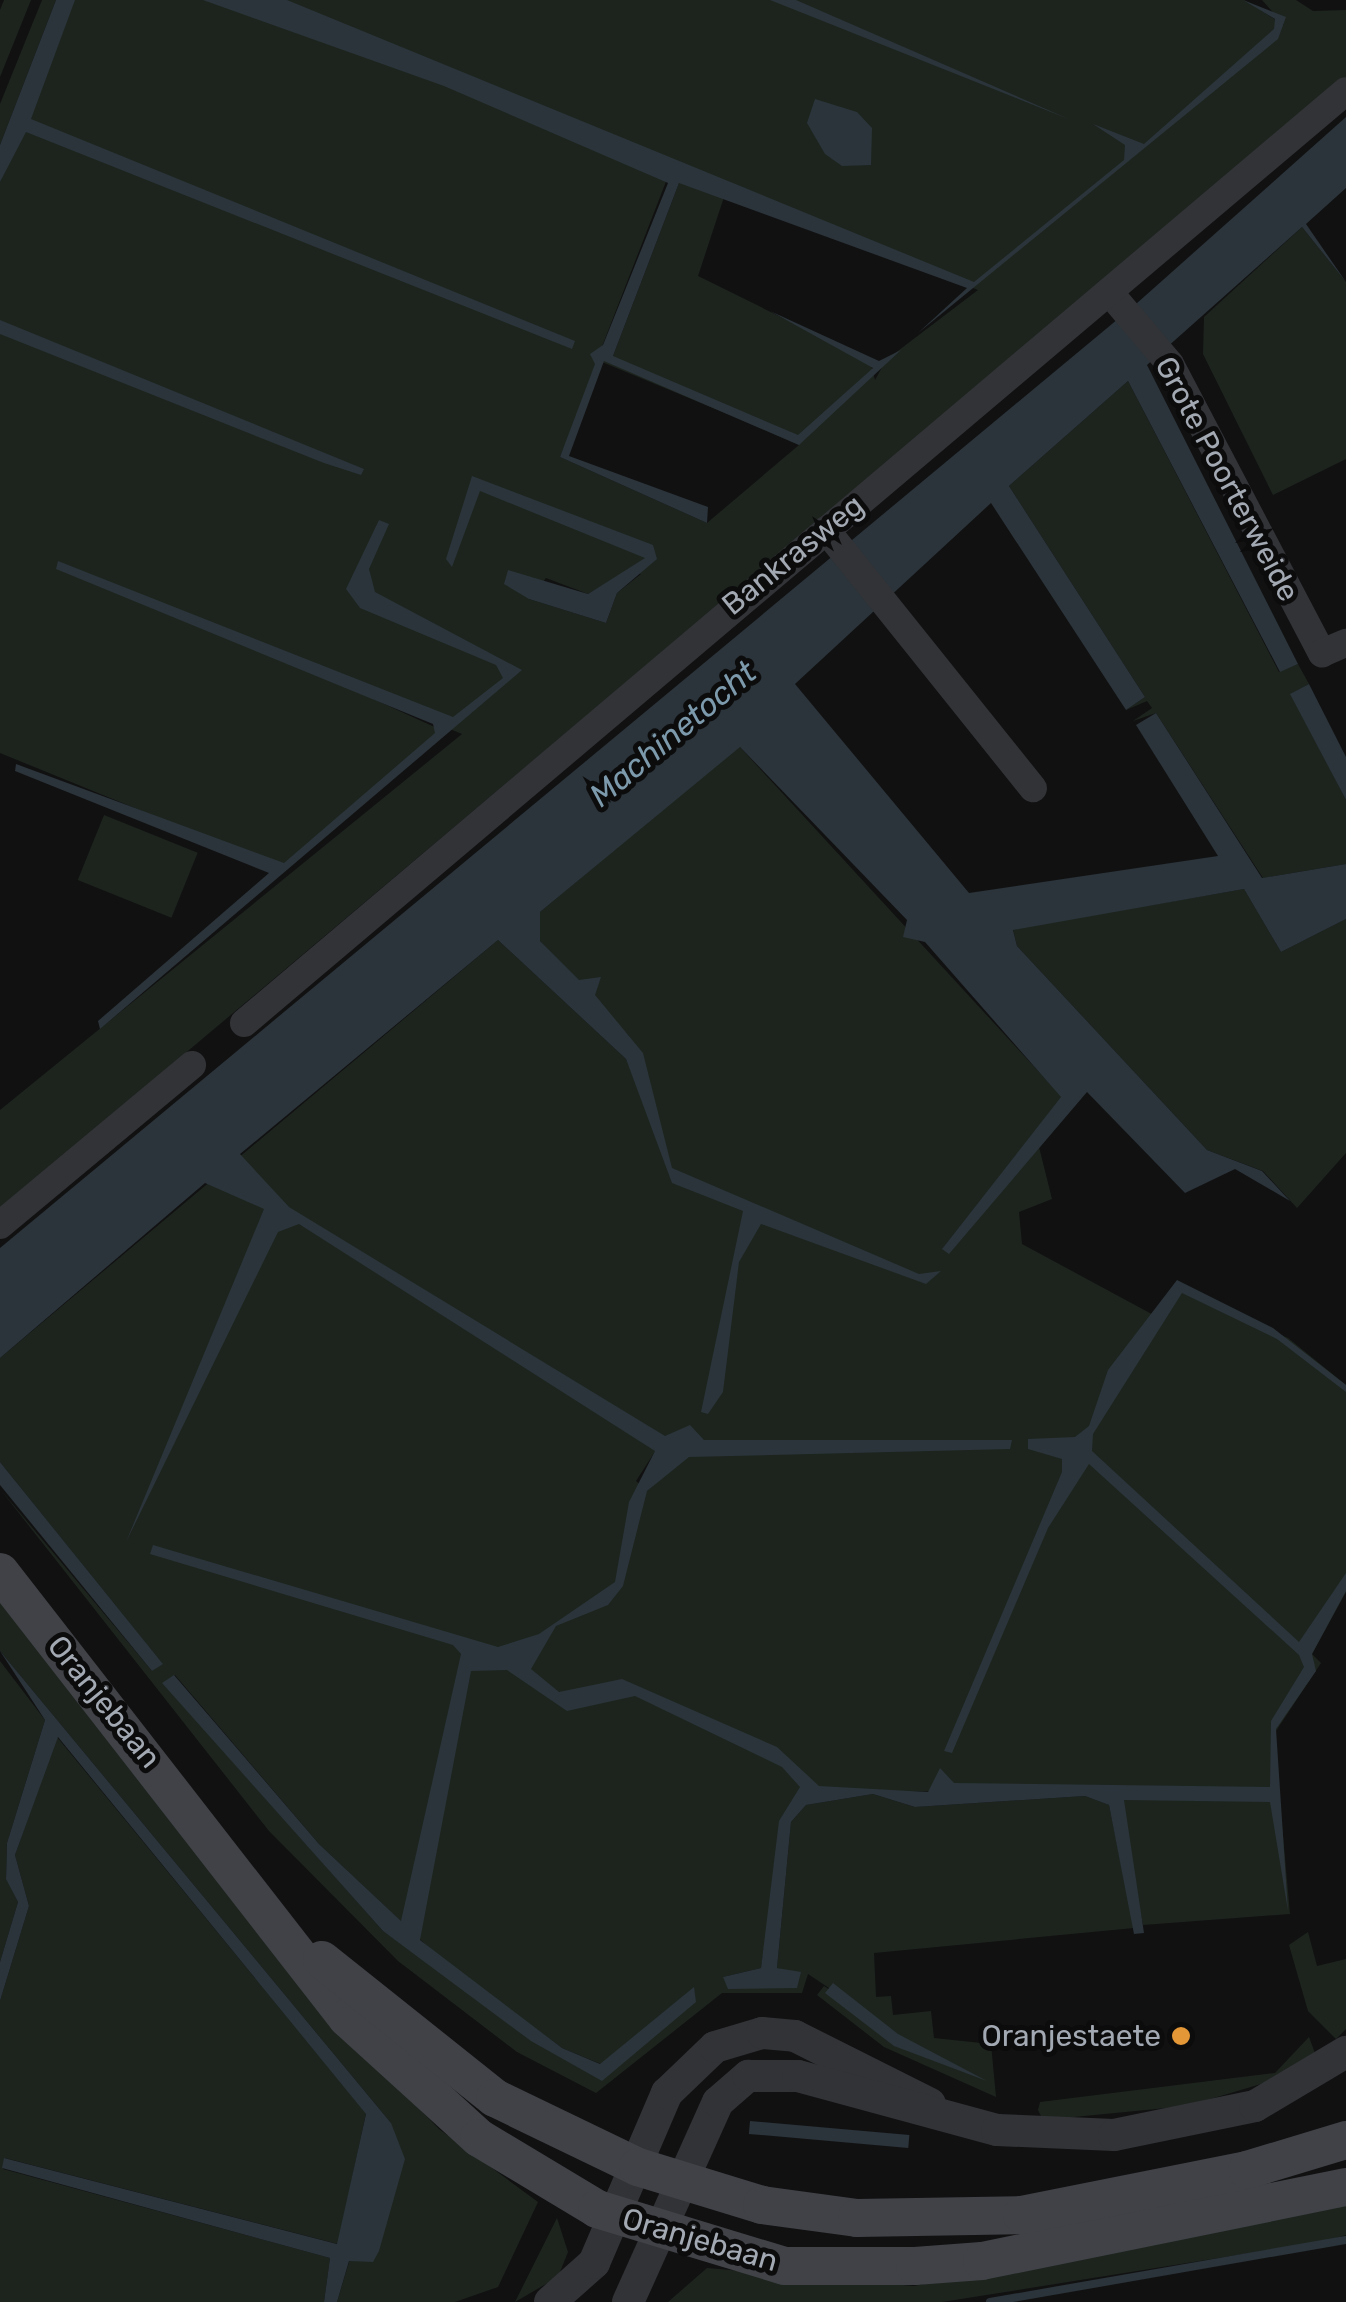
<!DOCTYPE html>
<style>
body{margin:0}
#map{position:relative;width:1346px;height:2302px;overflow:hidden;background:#111112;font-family:Rubik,sans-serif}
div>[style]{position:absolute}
.green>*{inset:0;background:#1d241e;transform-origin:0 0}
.water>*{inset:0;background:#2b343a;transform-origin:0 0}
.stream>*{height:8px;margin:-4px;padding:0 4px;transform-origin:4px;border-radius:4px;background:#2b343a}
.minor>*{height:28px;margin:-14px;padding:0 14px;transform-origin:14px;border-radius:14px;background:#323337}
.tertiary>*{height:32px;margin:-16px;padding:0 16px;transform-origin:16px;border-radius:16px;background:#323337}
.secondary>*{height:38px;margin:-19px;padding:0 19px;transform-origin:19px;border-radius:19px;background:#404247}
.dots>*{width:28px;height:28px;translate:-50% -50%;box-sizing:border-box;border:5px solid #0c0c0d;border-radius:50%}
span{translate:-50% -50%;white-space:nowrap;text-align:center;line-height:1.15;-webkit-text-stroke:10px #0c0c0d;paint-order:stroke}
.street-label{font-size:30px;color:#a3a9b2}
.poi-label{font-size:30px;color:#a3a9b2}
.right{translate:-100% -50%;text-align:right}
.water-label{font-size:32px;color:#7c9aab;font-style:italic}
</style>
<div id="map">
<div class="green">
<div style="clip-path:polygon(4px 0,31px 0,0 77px,0 10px)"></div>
<div style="clip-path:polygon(42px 0,56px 0,0 145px,0 104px)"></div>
<div style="clip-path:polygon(evenodd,74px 0,1244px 0,1284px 25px,1262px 0,1296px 0,1313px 11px,1346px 10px,1346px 77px,0 1209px,0 1110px,462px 734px,321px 675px,441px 730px,282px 868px,0 753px,0 182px,74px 0,674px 161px,679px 183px,613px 356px,596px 362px,674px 161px,74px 0,726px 191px,978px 290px,886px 360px,875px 380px,870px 361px,698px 276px,726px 191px,74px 0,602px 362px,737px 418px,799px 445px,707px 523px,560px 457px,602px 362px,74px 0,628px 570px,641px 574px,617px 593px,606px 623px,529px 599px,546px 578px,588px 594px,628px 570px)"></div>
<div style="clip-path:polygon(1302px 227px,1346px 282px,1346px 459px,1273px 495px,1203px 354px,1204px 317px)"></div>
<div style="clip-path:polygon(1128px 381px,1279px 672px,1298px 664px,1309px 684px,1291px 694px,1346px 800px,1346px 864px,1263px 878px,1156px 713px,1133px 721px,1152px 708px,1147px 701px,1126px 710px,1145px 697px,1009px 486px)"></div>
<div style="clip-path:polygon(evenodd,739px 746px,1062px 1097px,943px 1248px,949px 1253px,1039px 1147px,1052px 1199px,1019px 1212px,1022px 1244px,1159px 1318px,1176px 1290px,1288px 1338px,1346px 1385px,1346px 1592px,1312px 1654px,1321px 1663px,1274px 1734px,1290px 1914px,1143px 1925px,1116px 1793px,877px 1791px,797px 1800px,780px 1838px,761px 1968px,723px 1977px,799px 1973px,777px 1968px,791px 1822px,806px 1805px,873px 1794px,915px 1807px,1085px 1796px,1109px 1805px,1134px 1928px,874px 1953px,876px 1997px,891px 1996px,893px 2015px,931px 2011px,934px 2038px,991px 2044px,996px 2097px,884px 2047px,817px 1995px,824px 1986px,898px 2034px,808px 1974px,802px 1993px,722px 1993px,596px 2093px,517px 2052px,398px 1961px,269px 1831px,0 1489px,152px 1671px,162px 1663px,0 1462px,0 1358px,498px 940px,626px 1059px,654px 1125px,629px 1036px,540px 941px,540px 912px,739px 746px,678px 1435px,704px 1440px,647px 1491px,636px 1481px,665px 1436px,678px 1435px,739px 746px,175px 1675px,319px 1844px,440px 1958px,562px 2048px,601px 2064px,601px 2080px,383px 1931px,163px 1683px,175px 1675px)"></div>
<div style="left:104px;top:815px;width:101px;height:70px;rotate:22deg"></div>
<div style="clip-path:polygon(1244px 889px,1281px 952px,1346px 919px,1346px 1153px,1297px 1208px,1263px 1171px,1207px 1150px,1017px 946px,1013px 929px)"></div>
<div style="clip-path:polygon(0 1602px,328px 2015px,439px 2129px,538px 2202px,498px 2287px,455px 2302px,337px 2302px,391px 2123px,0 1651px)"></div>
<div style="clip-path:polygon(0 1661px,45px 1720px,7px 1843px,6px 1878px,18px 1902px,0 1962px)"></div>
<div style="clip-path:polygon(57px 1737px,366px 2113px,338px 2244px,5px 2158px,3px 2169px,330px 2258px,324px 2302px,0 2302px,0 2001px,29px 1906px,15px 1855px)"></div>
<div style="clip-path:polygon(1308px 1932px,1317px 1966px,1346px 1959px,1346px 2029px,1336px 2039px,1308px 2011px,1289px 1945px)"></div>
<div style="clip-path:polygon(1309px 2037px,1316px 2056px,1271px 2081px,1187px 2106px,1043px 2120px,1038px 2110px,1040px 2102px,1275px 2073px)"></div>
<div style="clip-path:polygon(1346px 2201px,1346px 2235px,1326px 2241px,942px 2302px,668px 2302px,707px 2268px,914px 2286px)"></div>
<div style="clip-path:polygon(557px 2218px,568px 2252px,558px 2277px,515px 2302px)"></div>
</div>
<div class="water">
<div style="clip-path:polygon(56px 0,75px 0,31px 119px,575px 341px,572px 349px,26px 132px,0 182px,0 145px)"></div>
<div style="clip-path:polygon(203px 0,287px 0,974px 282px,1124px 160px,1125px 145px,1093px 124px,1144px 144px,1274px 29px,1275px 19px,1243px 0,1286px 17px,1278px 39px,918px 333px,967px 288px,679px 183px,613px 356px,798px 435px,873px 368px,770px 311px,879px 361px,901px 350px,799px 445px,604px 361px,569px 456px,708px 507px,707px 523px,560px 457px,595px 364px,590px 354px,603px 345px,668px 183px,444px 86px)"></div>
<div style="clip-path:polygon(770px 0,796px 0,1071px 120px)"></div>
<div style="clip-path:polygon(815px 99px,857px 112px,872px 128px,871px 165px,842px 166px,825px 154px,807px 123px)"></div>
<div style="clip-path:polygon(1346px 117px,1346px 188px,1306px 224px,1346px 282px,1302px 227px,1147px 365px,1298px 664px,1280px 672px,1128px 381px,1009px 486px,1145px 697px,1126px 710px,991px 503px,795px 684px,969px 893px,1218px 856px,1136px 725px,1156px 713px,1262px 878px,1346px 864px,1346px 919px,1281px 952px,1244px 889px,1013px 930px,1017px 946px,1207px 1150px,1262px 1171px,1290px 1201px,1235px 1169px,1185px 1193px,1087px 1092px,949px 1254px,942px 1249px,1061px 1097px,925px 942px,903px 937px,907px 920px,740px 747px,540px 912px,540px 941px,579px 980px,601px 977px,595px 995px,643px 1053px,672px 1168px,919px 1274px,941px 1271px,926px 1284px,761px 1224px,739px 1262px,723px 1392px,708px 1414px,701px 1412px,743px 1211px,672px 1183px,626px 1059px,498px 940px,240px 1154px,289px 1207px,665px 1436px,690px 1425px,704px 1440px,1012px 1440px,1010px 1449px,689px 1457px,647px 1491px,623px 1586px,608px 1605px,556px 1626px,531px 1669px,559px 1692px,622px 1679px,777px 1747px,819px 1786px,928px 1792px,940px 1768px,954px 1783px,1270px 1787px,1271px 1721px,1304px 1667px,1299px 1655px,1089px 1464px,1048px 1528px,952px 1753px,944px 1751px,1062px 1472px,1062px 1459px,1028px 1449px,1028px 1439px,1075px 1437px,1089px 1426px,1108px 1370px,1177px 1280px,1273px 1328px,1346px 1385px,1346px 1392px,1277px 1339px,1182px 1293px,1093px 1434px,1092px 1451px,1299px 1642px,1346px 1573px,1346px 1591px,1312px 1654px,1316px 1671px,1276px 1729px,1288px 1911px,1270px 1802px,1124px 1800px,1144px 1933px,1134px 1934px,1109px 1805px,1085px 1796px,915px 1807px,873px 1794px,806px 1805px,791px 1822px,777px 1968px,801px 1972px,797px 1988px,728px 1989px,723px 1977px,761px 1968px,779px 1821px,800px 1787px,782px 1767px,635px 1696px,567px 1711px,507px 1670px,471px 1671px,420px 1940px,562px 2048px,600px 2064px,694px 1987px,696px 2002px,602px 2081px,531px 2041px,383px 1931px,162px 1683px,174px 1675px,319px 1844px,401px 1921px,461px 1654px,453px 1645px,150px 1554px,153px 1545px,498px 1647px,539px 1634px,615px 1582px,629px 1502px,655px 1451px,299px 1224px,278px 1232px,126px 1542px,264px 1209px,205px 1183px,0 1358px,0 1248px,1136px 304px)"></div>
<div style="clip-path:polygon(0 320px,364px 469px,361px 475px,324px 463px,0 334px)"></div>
<div style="clip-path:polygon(472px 476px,653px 545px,657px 559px,617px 593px,606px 623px,529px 599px,504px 584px,508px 570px,588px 594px,645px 558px,480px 491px,452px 567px,446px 559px)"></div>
<div style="clip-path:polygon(379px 520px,389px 524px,369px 569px,375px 592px,522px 670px,100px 1029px,98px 1021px,269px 873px,15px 771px,16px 764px,284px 863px,435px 733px,433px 724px,56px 569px,58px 561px,453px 717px,503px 678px,496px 665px,360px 608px,346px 589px)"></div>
<div style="clip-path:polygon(1309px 684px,1346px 757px,1346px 800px,1290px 694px)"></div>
<div style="clip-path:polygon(0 1462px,163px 1664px,152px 1671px,0 1485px)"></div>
<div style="clip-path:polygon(0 1651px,391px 2123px,405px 2159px,379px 2251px,373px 2262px,349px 2261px,337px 2302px,324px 2302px,330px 2258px,2px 2168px,4px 2158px,337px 2244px,366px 2114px,58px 1737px,15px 1855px,29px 1906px,0 2001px,0 1962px,18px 1902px,6px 1879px,7px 1843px,45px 1720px)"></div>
<div style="clip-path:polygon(833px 1983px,898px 2034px,987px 2081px,894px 2046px,825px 1993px)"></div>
<div style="left:750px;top:2121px;width:160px;height:13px;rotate:5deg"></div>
</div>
<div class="stream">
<div style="left:990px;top:2302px;width:361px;rotate:-9.9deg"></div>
</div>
<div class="minor">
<div style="left:1109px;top:292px;width:94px;rotate:49.7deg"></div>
<div style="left:1170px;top:364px;width:327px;rotate:62.3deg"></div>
<div style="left:1322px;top:653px;width:26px;rotate:-23deg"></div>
<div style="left:826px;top:530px;width:331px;rotate:51.3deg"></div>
<div style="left:244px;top:1023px;width:1443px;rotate:-40.22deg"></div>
<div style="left:0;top:1225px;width:250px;rotate:-39.8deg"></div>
</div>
<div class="tertiary">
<div style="left:550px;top:2302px;width:59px;rotate:-41.6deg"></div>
<div style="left:594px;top:2263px;width:185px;rotate:-66.8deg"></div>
<div style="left:667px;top:2093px;width:66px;rotate:-43.8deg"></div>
<div style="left:715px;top:2047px;width:49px;rotate:-16.6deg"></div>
<div style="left:762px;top:2033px;width:33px;rotate:5deg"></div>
<div style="left:795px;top:2036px;width:151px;rotate:26.7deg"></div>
<div style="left:628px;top:2302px;width:219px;rotate:-65.8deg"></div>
<div style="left:718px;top:2102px;width:40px;rotate:-41deg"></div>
<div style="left:748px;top:2076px;width:50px"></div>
<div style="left:798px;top:2076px;width:206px;rotate:15.2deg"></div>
<div style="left:997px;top:2130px;width:117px;rotate:2.4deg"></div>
<div style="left:1114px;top:2135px;width:144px;rotate:-11.6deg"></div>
<div style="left:1255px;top:2106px;width:106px;rotate:-30.7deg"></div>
</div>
<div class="secondary">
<div style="left:0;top:1572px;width:565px;rotate:52.12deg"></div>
<div style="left:347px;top:2018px;width:178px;rotate:42.3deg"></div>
<div style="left:479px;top:2138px;width:138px;rotate:31deg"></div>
<div style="left:597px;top:2209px;width:196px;rotate:16.9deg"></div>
<div style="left:785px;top:2266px;width:130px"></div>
<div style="left:915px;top:2266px;width:67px;rotate:-4.3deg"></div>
<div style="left:982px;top:2261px;width:371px;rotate:-11.5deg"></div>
<div style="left:322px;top:1960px;width:221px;rotate:38.6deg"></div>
<div style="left:495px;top:2098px;width:159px;rotate:25.8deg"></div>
<div style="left:638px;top:2167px;width:130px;rotate:17deg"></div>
<div style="left:762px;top:2205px;width:96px;rotate:7.8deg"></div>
<div style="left:857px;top:2218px;width:165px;rotate:-1deg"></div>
<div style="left:1022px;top:2215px;width:229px;rotate:-11.3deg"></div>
<div style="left:1247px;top:2170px;width:103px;rotate:-16.9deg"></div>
</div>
<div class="dots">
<div style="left:1181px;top:2036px;background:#e49737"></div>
</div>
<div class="street-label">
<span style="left:1227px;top:479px;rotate:62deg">Grote Poorterweide</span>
<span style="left:793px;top:555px;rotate:-39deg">Bankrasweg</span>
<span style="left:104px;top:1702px;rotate:51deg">Oranjebaan</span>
<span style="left:700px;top:2240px;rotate:16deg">Oranjebaan</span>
</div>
<div class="poi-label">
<span class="right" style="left:1161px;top:2036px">Oranjestaete</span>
</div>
<div class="water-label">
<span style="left:673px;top:734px;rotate:-40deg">Machinetocht</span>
</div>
</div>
